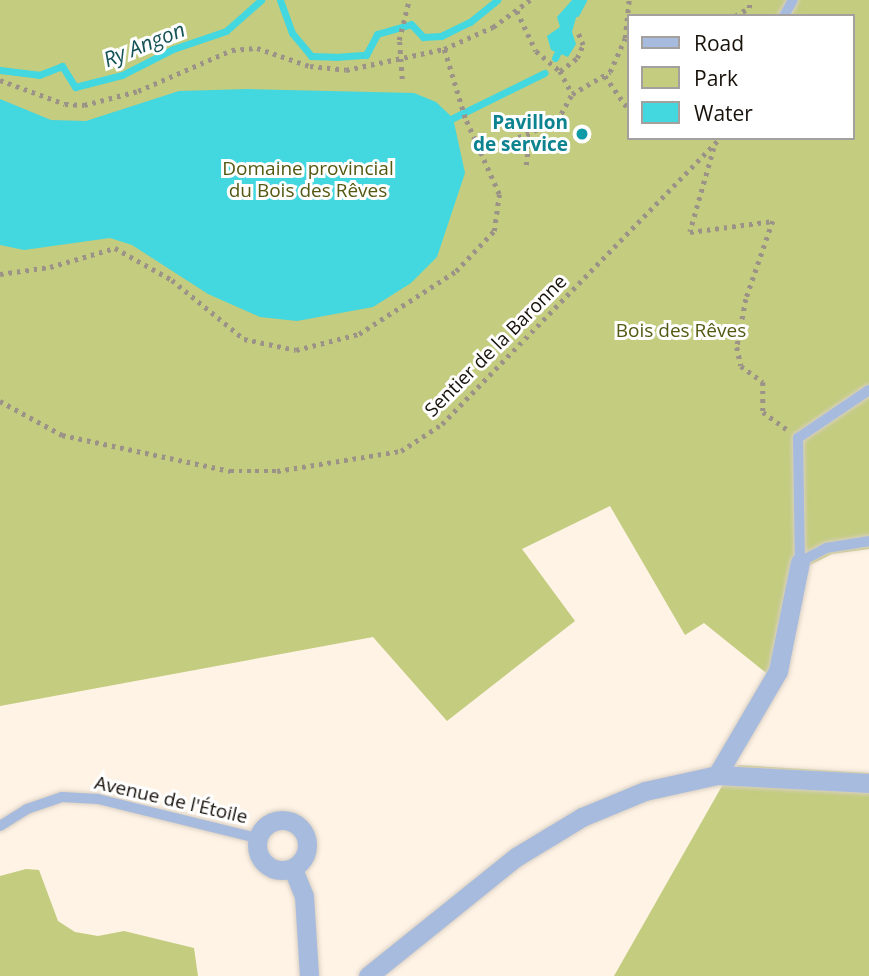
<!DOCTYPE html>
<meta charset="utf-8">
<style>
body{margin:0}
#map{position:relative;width:869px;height:976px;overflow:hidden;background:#fef3e5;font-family:"Open Sans",sans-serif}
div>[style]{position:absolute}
.green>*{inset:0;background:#c3cc7f}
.water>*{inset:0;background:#43d7df}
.stream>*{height:7px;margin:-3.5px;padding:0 3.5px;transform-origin:3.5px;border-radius:3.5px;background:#43d7df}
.path>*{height:4.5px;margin-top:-2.25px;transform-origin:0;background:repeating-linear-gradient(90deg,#9c9388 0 3.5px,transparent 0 8.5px)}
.roads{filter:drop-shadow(0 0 2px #d9cfc2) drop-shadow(0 0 2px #d9cfc2)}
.lane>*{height:10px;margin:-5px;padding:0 5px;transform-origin:5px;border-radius:5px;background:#a7bbde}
.street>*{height:19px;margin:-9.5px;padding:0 9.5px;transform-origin:9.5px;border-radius:9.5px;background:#a7bbde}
.street>.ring{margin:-9.5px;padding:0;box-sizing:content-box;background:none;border:19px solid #a7bbde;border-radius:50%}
.dots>*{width:19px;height:19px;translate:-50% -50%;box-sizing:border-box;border:4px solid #fff;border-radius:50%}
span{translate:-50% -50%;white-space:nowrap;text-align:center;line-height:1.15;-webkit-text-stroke:6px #fff;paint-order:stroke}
.culture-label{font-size:19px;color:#0d838f;font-weight:700}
.right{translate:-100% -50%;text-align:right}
.park-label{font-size:19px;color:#545912}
.street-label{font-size:19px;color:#18120b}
.water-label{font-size:21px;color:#155356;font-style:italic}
.legend{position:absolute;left:627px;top:14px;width:228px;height:126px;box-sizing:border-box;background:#fff;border:2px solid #a3a09d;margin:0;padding:9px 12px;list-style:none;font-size:21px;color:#18120b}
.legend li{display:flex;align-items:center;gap:14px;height:35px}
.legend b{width:35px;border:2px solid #a3a09d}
</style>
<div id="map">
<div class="green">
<div style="clip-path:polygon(evenodd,0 0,869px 0,869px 549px,832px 554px,808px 566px,780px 684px,704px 623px,685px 635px,610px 506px,522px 549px,575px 621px,447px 721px,373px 637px,0 706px,0 0,629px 16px,853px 16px,853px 138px,629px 138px,629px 16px)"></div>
<div style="clip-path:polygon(739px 765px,869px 773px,869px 976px,614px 976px,722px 786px)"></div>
<div style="clip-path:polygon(26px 869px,39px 870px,58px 921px,75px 932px,98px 936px,124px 931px,194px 948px,198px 976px,0 976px,0 876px)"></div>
</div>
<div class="water">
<div style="clip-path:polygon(572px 0,581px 0,572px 32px,576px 44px,568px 57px,551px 50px,547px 36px,560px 27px,557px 17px)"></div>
<div style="clip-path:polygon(248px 89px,414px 93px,436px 102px,453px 118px,465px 173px,437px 257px,411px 283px,373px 307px,297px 321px,260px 317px,208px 294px,132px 245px,110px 238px,24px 250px,0 245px,0 99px,51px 120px,86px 121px,179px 91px)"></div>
</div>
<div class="stream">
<div style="left:280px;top:0;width:35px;rotate:70deg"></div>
<div style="left:292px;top:33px;width:30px;rotate:50deg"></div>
<div style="left:311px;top:56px;width:24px;rotate:2deg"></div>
<div style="left:335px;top:57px;width:31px;rotate:-4deg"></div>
<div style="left:366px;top:55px;width:24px;rotate:-62deg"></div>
<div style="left:377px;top:34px;width:35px;rotate:-16deg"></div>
<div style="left:411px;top:24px;width:18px;rotate:47deg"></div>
<div style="left:423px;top:37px;width:18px;rotate:-3deg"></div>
<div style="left:441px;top:36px;width:32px;rotate:-26deg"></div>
<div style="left:470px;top:22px;width:35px;rotate:-39deg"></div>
<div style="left:576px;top:13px;width:15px;rotate:-62deg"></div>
<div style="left:555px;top:58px;width:17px;rotate:-65deg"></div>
<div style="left:0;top:70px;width:39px;rotate:7deg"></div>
<div style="left:39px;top:75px;width:25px;rotate:-21deg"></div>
<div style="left:62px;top:66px;width:25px;rotate:58deg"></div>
<div style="left:75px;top:87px;width:49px;rotate:-14.3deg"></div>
<div style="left:122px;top:75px;width:57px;rotate:-27deg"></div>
<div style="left:173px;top:49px;width:56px;rotate:-18.8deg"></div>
<div style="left:226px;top:31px;width:47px;rotate:-41.5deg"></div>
<div style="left:453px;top:118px;width:102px;rotate:-26.3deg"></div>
</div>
<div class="path">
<div style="left:517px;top:11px;width:44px;rotate:64.6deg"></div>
<div style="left:536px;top:51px;width:31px;rotate:40deg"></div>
<div style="left:560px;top:71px;width:26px;rotate:62deg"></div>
<div style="left:735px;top:16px;width:16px;rotate:-30deg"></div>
<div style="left:749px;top:8px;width:8px;rotate:-83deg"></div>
<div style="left:560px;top:71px;width:21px;rotate:-37deg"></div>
<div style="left:577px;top:58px;width:14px;rotate:-65deg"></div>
<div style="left:583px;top:45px;width:15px;rotate:-113deg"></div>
<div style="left:605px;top:76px;width:42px;rotate:54.8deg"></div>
<div style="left:402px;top:79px;width:39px;rotate:-94deg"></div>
<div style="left:399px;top:40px;width:41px;rotate:-76deg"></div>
<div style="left:0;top:80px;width:69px;rotate:20.3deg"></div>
<div style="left:65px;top:104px;width:19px;rotate:3deg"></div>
<div style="left:84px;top:105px;width:56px;rotate:-14.5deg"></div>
<div style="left:138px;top:91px;width:103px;rotate:-23.6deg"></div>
<div style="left:232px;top:50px;width:25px;rotate:-5deg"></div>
<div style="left:257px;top:48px;width:56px;rotate:18.8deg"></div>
<div style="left:310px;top:66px;width:36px;rotate:6deg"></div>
<div style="left:346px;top:70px;width:100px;rotate:-12.1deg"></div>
<div style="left:444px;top:49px;width:54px;rotate:-24.2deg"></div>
<div style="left:493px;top:27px;width:46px;rotate:-36.1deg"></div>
<div style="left:714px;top:148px;width:87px;rotate:105.9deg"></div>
<div style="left:690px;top:232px;width:84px;rotate:-7.5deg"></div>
<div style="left:773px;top:221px;width:83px;rotate:109.1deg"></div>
<div style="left:746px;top:299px;width:49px;rotate:100.6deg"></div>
<div style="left:737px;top:347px;width:19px;rotate:78deg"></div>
<div style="left:741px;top:366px;width:27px;rotate:36deg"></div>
<div style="left:763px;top:382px;width:30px;rotate:90deg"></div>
<div style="left:763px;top:412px;width:29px;rotate:36deg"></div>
<div style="left:479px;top:154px;width:85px;rotate:-22.9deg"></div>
<div style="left:557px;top:121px;width:31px;rotate:-61deg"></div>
<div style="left:572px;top:94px;width:44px;rotate:-30.1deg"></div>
<div style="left:610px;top:72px;width:37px;rotate:-66deg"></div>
<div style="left:625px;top:38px;width:38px;rotate:-84deg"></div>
<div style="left:526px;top:165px;width:32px;rotate:-83deg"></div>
<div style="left:0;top:274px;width:50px;rotate:-8deg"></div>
<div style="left:50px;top:267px;width:68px;rotate:-16.3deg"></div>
<div style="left:115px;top:248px;width:65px;rotate:29.3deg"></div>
<div style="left:172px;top:280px;width:93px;rotate:39.3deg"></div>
<div style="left:244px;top:339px;width:53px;rotate:11.9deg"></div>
<div style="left:296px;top:350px;width:65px;rotate:-14.3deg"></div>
<div style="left:359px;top:334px;width:116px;rotate:-33deg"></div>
<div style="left:456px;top:271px;width:55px;rotate:-46.5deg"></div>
<div style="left:494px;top:231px;width:37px;rotate:-82deg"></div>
<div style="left:499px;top:194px;width:83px;rotate:-114.1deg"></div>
<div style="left:465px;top:118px;width:72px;rotate:-106.9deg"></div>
<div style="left:0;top:401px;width:71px;rotate:28.7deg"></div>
<div style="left:62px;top:435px;width:172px;rotate:12.1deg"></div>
<div style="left:230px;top:471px;width:47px"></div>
<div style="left:277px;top:471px;width:126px;rotate:-9.2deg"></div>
<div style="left:401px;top:451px;width:49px;rotate:-33.4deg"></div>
<div style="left:442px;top:424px;width:399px;rotate:-45.8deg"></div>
</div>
<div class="roads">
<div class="lane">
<div style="left:784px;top:16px;width:18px;rotate:-61deg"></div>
<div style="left:869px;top:390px;width:86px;rotate:145.9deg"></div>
<div style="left:798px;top:438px;width:124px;rotate:89.1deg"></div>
<div style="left:800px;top:562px;width:30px;rotate:-28deg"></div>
<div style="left:826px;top:548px;width:44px;rotate:-9.2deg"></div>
<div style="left:0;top:826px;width:32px;rotate:-32deg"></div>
<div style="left:27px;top:809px;width:37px;rotate:-19deg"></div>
<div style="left:62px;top:797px;width:36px;rotate:3deg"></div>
<div style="left:98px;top:799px;width:164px;rotate:13.8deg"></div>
</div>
<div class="street">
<div style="left:717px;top:775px;width:121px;rotate:-59.6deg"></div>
<div style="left:778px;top:671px;width:111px;rotate:-78.6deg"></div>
<div class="ring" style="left:257px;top:820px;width:31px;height:31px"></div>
<div style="left:293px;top:869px;width:29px;rotate:68deg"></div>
<div style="left:304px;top:896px;width:80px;rotate:86.4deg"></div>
<div style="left:368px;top:976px;width:190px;rotate:-38.8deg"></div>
<div style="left:516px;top:857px;width:77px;rotate:-31.2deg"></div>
<div style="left:582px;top:817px;width:68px;rotate:-22.4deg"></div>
<div style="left:645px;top:791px;width:74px;rotate:-12.5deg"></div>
<div style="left:717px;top:775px;width:152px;rotate:3deg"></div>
</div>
</div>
<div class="dots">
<div style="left:582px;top:134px;background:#0f9aa8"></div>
</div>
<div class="culture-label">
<span class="right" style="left:568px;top:134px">Pavillon<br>de service</span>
</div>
<div class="park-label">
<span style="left:308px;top:180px">Domaine provincial<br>du Bois des Rêves</span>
<span style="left:681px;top:331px">Bois des Rêves</span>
</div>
<div class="street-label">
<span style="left:496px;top:346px;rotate:-45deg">Sentier de la Baronne</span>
<span style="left:171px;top:800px;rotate:13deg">Avenue de l'Étoile</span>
</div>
<div class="water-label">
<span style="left:144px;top:44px;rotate:-22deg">Ry Angon</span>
</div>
<ul class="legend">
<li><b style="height:9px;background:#a7bbde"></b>Road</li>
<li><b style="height:19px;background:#c3cc7f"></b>Park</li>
<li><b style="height:19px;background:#43d7df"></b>Water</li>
</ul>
</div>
